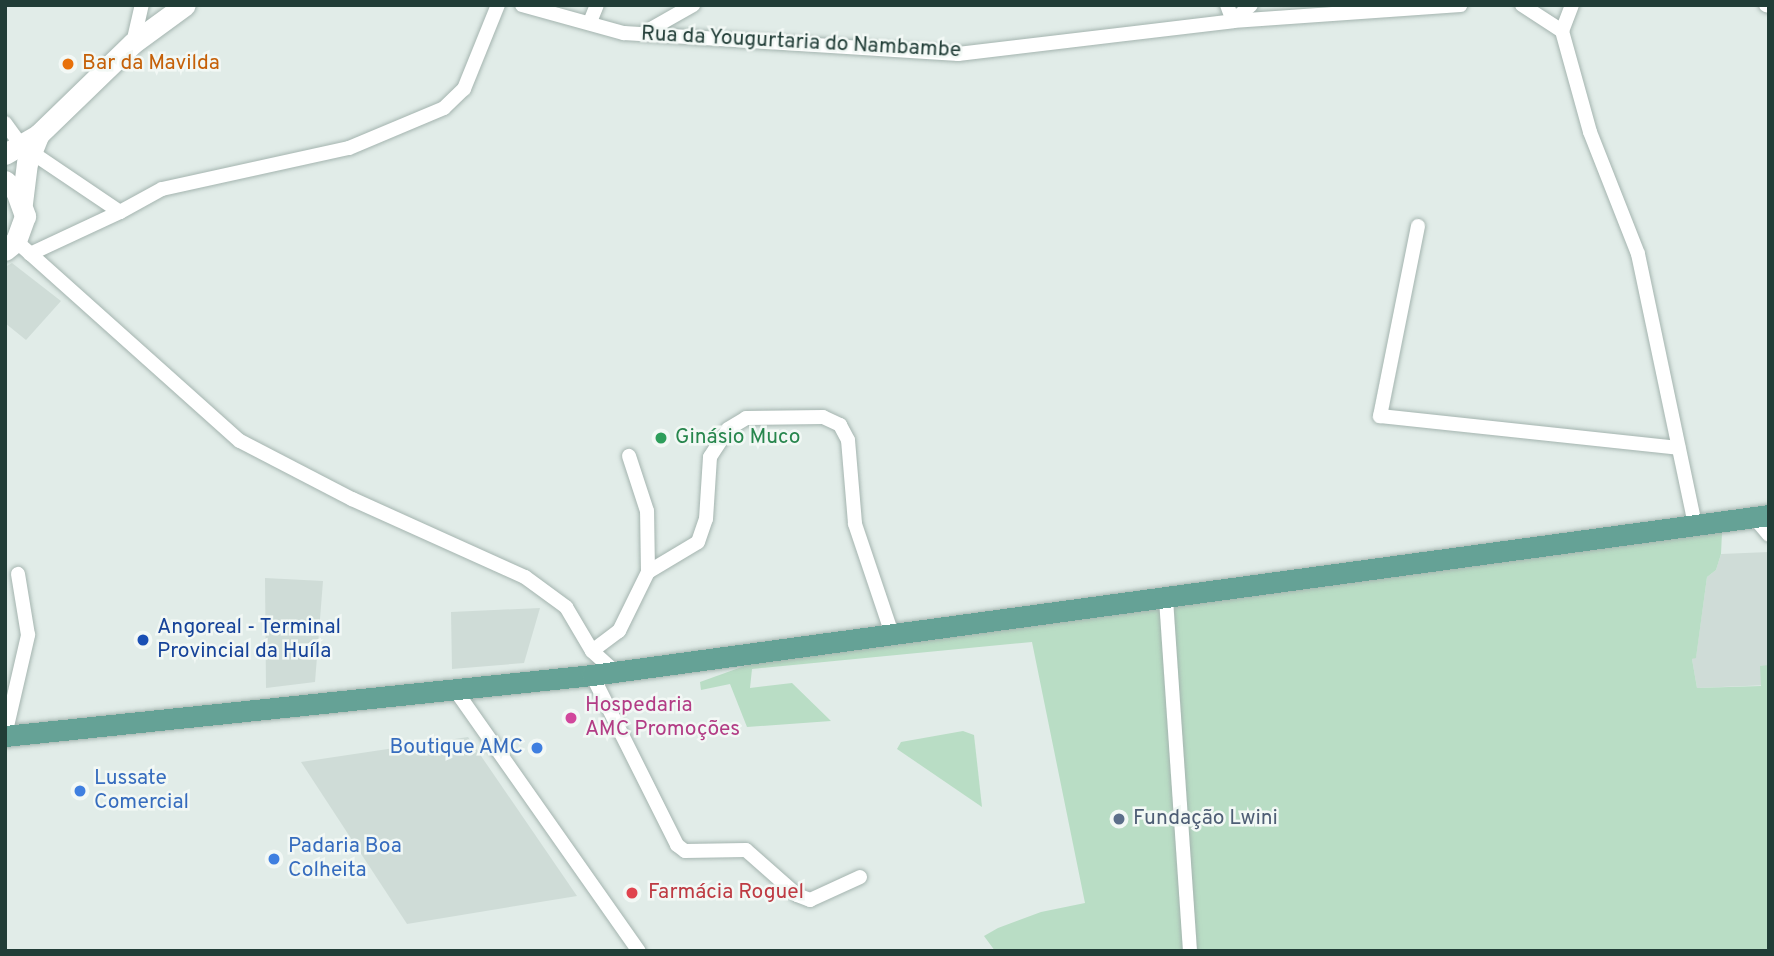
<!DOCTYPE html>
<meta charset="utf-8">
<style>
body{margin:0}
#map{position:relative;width:1774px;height:956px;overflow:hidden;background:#e1ece8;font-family:Overpass,sans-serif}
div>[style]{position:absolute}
.built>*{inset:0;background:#cfdcd7}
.green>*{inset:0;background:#b9ddc5}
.roads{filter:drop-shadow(0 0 2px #a4b4af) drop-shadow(0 0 2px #a4b4af)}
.street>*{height:14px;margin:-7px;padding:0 7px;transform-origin:7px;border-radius:7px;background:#fff}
.secondary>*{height:21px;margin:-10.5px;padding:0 10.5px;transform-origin:10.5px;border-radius:10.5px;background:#fff}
.primary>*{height:21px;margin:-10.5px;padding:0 10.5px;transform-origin:10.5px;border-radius:10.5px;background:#65a296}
.dots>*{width:19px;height:19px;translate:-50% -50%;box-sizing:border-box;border:4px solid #f2f8f5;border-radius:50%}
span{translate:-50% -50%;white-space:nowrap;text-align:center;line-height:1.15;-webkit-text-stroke:5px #f2f8f5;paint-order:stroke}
.street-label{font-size:21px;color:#213d37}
.food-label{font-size:21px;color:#c56008}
.left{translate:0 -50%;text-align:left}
.leisure-label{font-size:21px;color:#27864d}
.transit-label{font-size:21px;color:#164399}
.hotel-label{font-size:21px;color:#b23c85}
.shop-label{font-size:21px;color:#366cbe}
.right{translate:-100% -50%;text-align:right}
.service-label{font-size:21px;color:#4e5e75}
.health-label{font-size:21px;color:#be3a42}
.frame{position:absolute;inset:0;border:7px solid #213d37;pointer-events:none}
</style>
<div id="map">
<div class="built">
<div style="clip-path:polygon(12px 263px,61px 301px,26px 340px,5px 323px,5px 267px)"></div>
<div style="clip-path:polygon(1769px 552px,1769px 685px,1697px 688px,1692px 659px,1696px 657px,1707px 577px,1716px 570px,1721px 554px)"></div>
<div style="clip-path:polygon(265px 578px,323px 581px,315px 682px,266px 688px)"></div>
<div style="clip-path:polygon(540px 608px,524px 663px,452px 669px,451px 612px)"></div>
<div style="clip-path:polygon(468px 737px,577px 896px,407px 924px,301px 762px)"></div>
</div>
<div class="green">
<div style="clip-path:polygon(1722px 532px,1721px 554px,1716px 570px,1707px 577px,1696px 658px,1692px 659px,1697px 688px,1761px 686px,1760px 666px,1769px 665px,1769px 951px,995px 951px,984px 936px,998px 928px,1041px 912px,1085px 903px,1032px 642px,752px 669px,750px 688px,792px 683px,831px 721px,747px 727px,730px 684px,701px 690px,700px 682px,750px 664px)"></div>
<div style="clip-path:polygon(963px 731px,974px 735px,982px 807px,897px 749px,901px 742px)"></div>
</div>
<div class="roads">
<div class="street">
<div style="left:522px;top:5px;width:106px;rotate:15.4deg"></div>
<div style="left:624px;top:33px;width:335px;rotate:3.6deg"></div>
<div style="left:958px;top:54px;width:277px;rotate:-6.8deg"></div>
<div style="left:1233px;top:21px;width:228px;rotate:-4deg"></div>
<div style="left:1227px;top:5px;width:17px;rotate:69deg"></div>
<div style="left:1233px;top:21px;width:24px;rotate:-42deg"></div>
<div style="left:1522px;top:5px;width:48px;rotate:33deg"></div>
<div style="left:1572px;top:5px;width:28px;rotate:111deg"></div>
<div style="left:1562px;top:31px;width:105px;rotate:74.5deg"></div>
<div style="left:1590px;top:132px;width:131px;rotate:68.5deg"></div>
<div style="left:1638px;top:254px;width:277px;rotate:78.1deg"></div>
<div style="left:1766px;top:5px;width:3px;rotate:18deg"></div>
<div style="left:590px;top:22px;width:18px;rotate:-68deg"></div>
<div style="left:642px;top:34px;width:59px;rotate:-29.6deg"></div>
<div style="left:133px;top:43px;width:39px;rotate:-77deg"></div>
<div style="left:5px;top:123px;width:27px;rotate:54deg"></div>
<div style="left:120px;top:212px;width:48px;rotate:-28.7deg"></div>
<div style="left:162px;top:189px;width:191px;rotate:-12.4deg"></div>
<div style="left:349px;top:148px;width:103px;rotate:-22.8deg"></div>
<div style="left:444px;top:108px;width:28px;rotate:-44deg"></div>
<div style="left:464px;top:89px;width:91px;rotate:-68deg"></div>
<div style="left:1418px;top:226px;width:194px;rotate:101.3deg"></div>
<div style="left:1380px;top:416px;width:300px;rotate:6.1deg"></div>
<div style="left:16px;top:241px;width:300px;rotate:41.8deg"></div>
<div style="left:240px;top:441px;width:126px;rotate:27.4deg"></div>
<div style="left:352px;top:499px;width:190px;rotate:24.3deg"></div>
<div style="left:525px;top:577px;width:51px;rotate:36.2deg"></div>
<div style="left:566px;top:607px;width:51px;rotate:59.4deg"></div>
<div style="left:592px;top:651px;width:31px;rotate:42deg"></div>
<div style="left:30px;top:254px;width:99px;rotate:-25deg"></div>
<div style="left:120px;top:212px;width:107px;rotate:-146deg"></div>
<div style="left:1754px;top:517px;width:23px;rotate:50deg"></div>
<div style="left:648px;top:572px;width:58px;rotate:-31deg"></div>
<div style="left:698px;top:542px;width:24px;rotate:-71deg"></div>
<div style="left:706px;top:519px;width:62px;rotate:-86.3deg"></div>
<div style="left:710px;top:457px;width:33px;rotate:-57deg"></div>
<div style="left:728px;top:429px;width:21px;rotate:-31deg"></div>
<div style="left:746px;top:418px;width:77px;rotate:-0.7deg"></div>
<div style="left:823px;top:417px;width:19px;rotate:25deg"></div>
<div style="left:840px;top:425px;width:17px;rotate:62deg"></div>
<div style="left:848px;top:440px;width:84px;rotate:85.2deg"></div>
<div style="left:855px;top:524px;width:116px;rotate:71.4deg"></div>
<div style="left:1166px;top:599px;width:353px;rotate:86.1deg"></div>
<div style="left:592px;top:651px;width:34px;rotate:-37deg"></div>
<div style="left:619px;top:631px;width:66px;rotate:-63.8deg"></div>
<div style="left:648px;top:572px;width:61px;rotate:-90.9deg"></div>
<div style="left:647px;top:511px;width:58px;rotate:-108.1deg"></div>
<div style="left:592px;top:675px;width:190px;rotate:63.4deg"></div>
<div style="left:677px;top:845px;width:10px;rotate:37deg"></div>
<div style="left:685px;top:851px;width:61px;rotate:-0.9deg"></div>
<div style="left:746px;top:850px;width:68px;rotate:41.4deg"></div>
<div style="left:797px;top:895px;width:14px;rotate:21deg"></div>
<div style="left:810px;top:900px;width:55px;rotate:-24.7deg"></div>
<div style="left:456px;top:691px;width:318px;rotate:54.9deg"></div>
<div style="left:5px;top:735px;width:103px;rotate:-77deg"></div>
<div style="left:28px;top:635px;width:62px;rotate:-99.3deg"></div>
</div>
<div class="secondary">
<div style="left:5px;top:154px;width:39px;rotate:-30deg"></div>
<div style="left:39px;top:134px;width:131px;rotate:-44.1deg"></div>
<div style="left:133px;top:43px;width:64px;rotate:-36.2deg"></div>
<div style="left:5px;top:181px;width:15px;rotate:42deg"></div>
<div style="left:16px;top:191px;width:27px;rotate:70deg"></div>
<div style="left:25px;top:216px;width:27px;rotate:110deg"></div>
<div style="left:16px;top:241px;width:14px;rotate:141deg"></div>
<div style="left:22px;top:203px;width:40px;rotate:-82.9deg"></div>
<div style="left:27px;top:163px;width:31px;rotate:-68deg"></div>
</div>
<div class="primary">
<div style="left:5px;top:736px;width:590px;rotate:-5.93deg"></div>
<div style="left:592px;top:675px;width:1188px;rotate:-7.74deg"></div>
</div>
</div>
<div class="dots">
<div style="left:68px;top:64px;background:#e8710a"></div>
<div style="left:661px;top:438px;background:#2e9e5b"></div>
<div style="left:143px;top:640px;background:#1a4fb4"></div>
<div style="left:571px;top:718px;background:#d1479c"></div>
<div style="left:537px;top:748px;background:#3f7fe0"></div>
<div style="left:80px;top:791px;background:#3f7fe0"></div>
<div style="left:1119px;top:819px;background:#5c6f8a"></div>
<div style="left:274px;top:859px;background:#3f7fe0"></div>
<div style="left:632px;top:893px;background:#e0444e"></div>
</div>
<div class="street-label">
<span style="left:801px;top:43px;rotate:3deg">Rua da Yougurtaria do Nambambe</span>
</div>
<div class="food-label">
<span class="left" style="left:82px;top:64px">Bar da Mavilda</span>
</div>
<div class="leisure-label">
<span class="left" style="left:675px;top:438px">Ginásio Muco</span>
</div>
<div class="transit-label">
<span class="left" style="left:157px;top:640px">Angoreal - Terminal<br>Provincial da Huíla</span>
</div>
<div class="hotel-label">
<span class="left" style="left:585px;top:718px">Hospedaria<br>AMC Promoções</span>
</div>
<div class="shop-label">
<span class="right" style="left:523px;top:748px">Boutique AMC</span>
<span class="left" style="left:94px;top:791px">Lussate<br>Comercial</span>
<span class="left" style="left:288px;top:859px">Padaria Boa<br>Colheita</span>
</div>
<div class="service-label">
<span class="left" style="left:1133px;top:819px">Fundação Lwini</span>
</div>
<div class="health-label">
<span class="left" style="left:648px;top:893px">Farmácia Roguel</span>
</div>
<div class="frame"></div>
</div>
